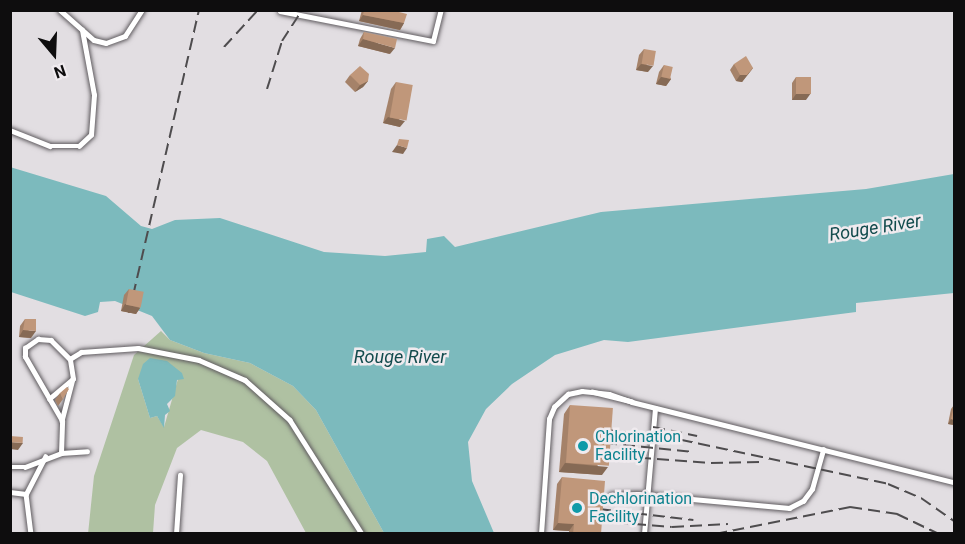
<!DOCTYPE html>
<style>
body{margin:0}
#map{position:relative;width:965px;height:544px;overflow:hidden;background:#e2dee2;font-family:Roboto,sans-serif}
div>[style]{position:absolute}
.green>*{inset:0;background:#afc1a2}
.water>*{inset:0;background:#7cbabd}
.roads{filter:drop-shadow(0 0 2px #605c60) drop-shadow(0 0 2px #605c60)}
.service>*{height:4.5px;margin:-2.25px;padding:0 2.25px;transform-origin:2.25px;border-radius:2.25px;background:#fff}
.rail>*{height:2px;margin-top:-1px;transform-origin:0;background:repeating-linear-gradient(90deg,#4e4c4e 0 12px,transparent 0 18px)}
.wall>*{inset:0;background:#a58269}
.shaded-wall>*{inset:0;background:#866a55}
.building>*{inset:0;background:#c0977a;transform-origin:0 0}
.dots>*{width:16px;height:16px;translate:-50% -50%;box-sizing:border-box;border:3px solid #f0ebef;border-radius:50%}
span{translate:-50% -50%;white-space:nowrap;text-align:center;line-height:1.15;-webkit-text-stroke:5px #f0ebef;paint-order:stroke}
.culture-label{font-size:16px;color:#0d838f}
.left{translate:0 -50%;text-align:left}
.water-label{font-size:18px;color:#124b4d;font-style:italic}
.frame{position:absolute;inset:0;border:12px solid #0e0d0e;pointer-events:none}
.north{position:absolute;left:24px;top:24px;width:60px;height:60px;-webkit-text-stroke:4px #f0ebef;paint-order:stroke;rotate:161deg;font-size:16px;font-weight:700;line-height:24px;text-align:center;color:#0e0d0e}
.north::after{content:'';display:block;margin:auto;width:21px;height:27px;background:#0e0d0e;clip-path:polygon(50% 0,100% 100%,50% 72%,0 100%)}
</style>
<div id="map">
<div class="green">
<div style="clip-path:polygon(evenodd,161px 331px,170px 340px,204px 353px,250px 363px,293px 386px,316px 410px,384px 533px,306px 533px,267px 461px,243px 442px,201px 430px,177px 448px,155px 505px,153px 533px,88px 534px,94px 476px,134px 355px,161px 331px,138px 379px,178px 379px,164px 427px,157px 416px,150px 418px,138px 379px)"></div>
</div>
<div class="water">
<div style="clip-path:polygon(10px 167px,106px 196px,141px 226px,152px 229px,175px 220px,220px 218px,324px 252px,385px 256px,426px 252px,427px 239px,444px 236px,455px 247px,601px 212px,866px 189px,954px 174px,954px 293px,856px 303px,856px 312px,628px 342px,604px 340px,555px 355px,512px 384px,486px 409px,468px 442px,472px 481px,494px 533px,384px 533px,316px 410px,293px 386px,250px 363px,204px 353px,170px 340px,152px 316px,115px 301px,100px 302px,98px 312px,85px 316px,11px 292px)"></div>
<div style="clip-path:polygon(150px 358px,167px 361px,182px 373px,184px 379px,177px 380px,175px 396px,167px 404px,170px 411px,165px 415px,164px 428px,157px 416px,150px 418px,138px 379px,143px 364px)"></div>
</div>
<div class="roads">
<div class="service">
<div style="left:60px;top:10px;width:45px;rotate:41.4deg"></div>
<div style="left:94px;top:40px;width:12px;rotate:14deg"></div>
<div style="left:106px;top:43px;width:20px;rotate:-20deg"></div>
<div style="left:125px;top:36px;width:31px;rotate:-57deg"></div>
<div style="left:280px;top:11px;width:156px;rotate:11.1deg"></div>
<div style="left:433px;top:41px;width:32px;rotate:-76deg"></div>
<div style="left:10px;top:130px;width:43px;rotate:21.8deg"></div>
<div style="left:50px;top:146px;width:29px"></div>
<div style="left:79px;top:146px;width:16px;rotate:-43deg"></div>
<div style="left:91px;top:135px;width:40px;rotate:-85.7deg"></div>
<div style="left:94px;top:95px;width:66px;rotate:-100.5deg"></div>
<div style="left:73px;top:379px;width:20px;rotate:-99deg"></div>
<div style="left:70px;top:359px;width:13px;rotate:-32deg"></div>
<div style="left:81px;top:352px;width:57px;rotate:-4deg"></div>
<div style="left:138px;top:348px;width:62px;rotate:11.1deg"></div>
<div style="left:199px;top:360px;width:50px;rotate:23.5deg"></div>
<div style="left:245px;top:380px;width:60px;rotate:41.6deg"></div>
<div style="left:290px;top:420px;width:135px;rotate:57.7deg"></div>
<div style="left:49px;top:399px;width:31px;rotate:-40deg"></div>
<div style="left:73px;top:379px;width:43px;rotate:104.7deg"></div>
<div style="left:632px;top:402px;width:332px;rotate:14deg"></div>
<div style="left:61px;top:453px;width:32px;rotate:-88deg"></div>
<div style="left:62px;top:421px;width:74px;rotate:-120deg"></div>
<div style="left:25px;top:357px;width:9px;rotate:-90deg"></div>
<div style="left:25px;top:348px;width:16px;rotate:-35deg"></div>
<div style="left:38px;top:339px;width:13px;rotate:4deg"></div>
<div style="left:51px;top:340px;width:27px;rotate:45deg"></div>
<div style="left:10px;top:467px;width:15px"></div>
<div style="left:25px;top:467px;width:39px;rotate:-21deg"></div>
<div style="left:61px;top:453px;width:26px;rotate:-4deg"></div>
<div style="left:10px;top:492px;width:16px;rotate:7deg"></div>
<div style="left:26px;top:494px;width:42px;rotate:-62.8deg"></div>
<div style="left:26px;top:494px;width:40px;rotate:82.9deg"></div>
<div style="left:611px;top:495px;width:27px;rotate:-2deg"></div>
<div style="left:638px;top:494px;width:152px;rotate:5.3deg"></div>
<div style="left:789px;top:508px;width:16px;rotate:-27deg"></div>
<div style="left:803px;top:501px;width:15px;rotate:-53deg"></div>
<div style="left:812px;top:489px;width:41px;rotate:-74.2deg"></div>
<div style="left:611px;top:495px;width:32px;rotate:4deg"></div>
<div style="left:176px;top:534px;width:59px;rotate:-86.1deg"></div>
<div style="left:541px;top:534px;width:115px;rotate:-86deg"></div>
<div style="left:549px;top:419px;width:13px;rotate:-67deg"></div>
<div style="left:554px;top:407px;width:19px;rotate:-43deg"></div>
<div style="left:568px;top:394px;width:14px;rotate:-12deg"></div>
<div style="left:582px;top:391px;width:27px;rotate:6deg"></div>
<div style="left:609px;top:394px;width:24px;rotate:19deg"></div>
<div style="left:632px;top:402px;width:41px;rotate:-166deg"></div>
<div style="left:644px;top:534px;width:126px;rotate:-85deg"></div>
</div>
</div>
<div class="rail">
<div style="left:224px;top:47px;width:50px;rotate:-47.4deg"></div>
<div style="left:267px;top:89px;width:50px;rotate:-72.6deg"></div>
<div style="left:282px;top:41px;width:37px;rotate:-57deg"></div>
<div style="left:129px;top:313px;width:311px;rotate:-77deg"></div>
<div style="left:653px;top:427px;width:45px;rotate:11.6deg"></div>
<div style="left:606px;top:430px;width:57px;rotate:6deg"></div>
<div style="left:663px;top:436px;width:230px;rotate:12deg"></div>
<div style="left:888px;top:484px;width:36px;rotate:23deg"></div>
<div style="left:921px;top:498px;width:40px;rotate:34.9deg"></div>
<div style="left:605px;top:443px;width:89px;rotate:5.8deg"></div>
<div style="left:603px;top:455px;width:108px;rotate:4.2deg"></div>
<div style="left:711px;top:463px;width:49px;rotate:-1.2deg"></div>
<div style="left:599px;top:509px;width:95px;rotate:6.7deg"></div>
<div style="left:598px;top:521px;width:74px;rotate:4.6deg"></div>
<div style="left:672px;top:527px;width:56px;rotate:-3.1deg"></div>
<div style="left:715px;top:534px;width:138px;rotate:-11.3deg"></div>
<div style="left:850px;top:507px;width:48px;rotate:8.5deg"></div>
<div style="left:897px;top:514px;width:47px;rotate:25.5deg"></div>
</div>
<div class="wall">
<div style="clip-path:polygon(362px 10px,391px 10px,404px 23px,400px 30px,359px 21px)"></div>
<div style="clip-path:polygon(364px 32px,390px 54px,358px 46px,360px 39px)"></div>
<div style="clip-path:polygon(644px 49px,648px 72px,636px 70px,639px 55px)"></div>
<div style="clip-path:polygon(734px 64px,753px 68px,742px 82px,736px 81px,730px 70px)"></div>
<div style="clip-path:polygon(664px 65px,671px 79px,666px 86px,656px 84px,659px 72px)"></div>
<div style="clip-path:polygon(350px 75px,368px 81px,363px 87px,355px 92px,345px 82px)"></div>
<div style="clip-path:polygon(796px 77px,806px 100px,792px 100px,792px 83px)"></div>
<div style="clip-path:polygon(396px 82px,400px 127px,383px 123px,391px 89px)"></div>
<div style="clip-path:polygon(129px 289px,140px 308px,136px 314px,121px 311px,124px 295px)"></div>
<div style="clip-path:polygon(25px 319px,31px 338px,19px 337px,20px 326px)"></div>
<div style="clip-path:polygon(60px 393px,63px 399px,58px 406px,55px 400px)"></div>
<div style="clip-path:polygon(570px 405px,602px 475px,559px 472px,564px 414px)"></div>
<div style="clip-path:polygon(954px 405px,954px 425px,948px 424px,951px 409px)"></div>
<div style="clip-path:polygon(562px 477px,601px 534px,569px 534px,569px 531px,553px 530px,557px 484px)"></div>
</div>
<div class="shaded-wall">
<div style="clip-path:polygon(363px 15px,404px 23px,400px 30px,359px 21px)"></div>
<div style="clip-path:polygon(363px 39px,395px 48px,390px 54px,358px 46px)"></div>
<div style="clip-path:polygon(641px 64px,653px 66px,648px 72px,636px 70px)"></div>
<div style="clip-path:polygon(753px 68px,742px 82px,736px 81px,740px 75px)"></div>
<div style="clip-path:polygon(661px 77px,671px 79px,666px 86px,656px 84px)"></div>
<div style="clip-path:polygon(368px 81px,363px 87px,355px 92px,360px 85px)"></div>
<div style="clip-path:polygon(811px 93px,806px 100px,792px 100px,796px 94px)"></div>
<div style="clip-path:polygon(388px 117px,405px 121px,400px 127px,383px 123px)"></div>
<div style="clip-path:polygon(397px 145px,407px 148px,403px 154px,392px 152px)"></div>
<div style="clip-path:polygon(125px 304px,140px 308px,136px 314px,121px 311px)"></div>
<div style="clip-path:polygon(23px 330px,36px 331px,31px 338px,19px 337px)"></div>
<div style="clip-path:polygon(951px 419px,954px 420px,954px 425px,948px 424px)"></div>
<div style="clip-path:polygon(10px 442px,23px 443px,18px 450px,10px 449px)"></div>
<div style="clip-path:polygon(565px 463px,608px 467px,602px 475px,559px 472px)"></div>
<div style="clip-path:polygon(558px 523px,574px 524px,569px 531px,553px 530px)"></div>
</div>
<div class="building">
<div style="clip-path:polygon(364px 10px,391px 10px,407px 14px,404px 23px,363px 15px)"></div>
<div style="clip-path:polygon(364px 32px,397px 39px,395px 48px,363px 39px)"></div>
<div style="left:644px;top:49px;width:12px;height:15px;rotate:9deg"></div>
<div style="clip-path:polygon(746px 56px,753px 68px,747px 75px,740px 75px,734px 64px)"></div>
<div style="left:664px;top:65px;width:9px;height:12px;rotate:13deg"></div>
<div style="clip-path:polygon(360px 66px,369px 74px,368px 81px,360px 85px,350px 75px)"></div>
<div style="left:796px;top:77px;width:15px;height:17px"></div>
<div style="left:396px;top:82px;width:17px;height:36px;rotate:10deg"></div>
<div style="clip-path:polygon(399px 139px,409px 140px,407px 148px,397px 145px)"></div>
<div style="left:129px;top:289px;width:15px;height:16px;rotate:11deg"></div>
<div style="clip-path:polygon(25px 319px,36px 319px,36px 331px,23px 330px)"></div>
<div style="clip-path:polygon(67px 387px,69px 389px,63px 399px,60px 393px)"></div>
<div style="left:570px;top:405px;width:43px;height:58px;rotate:4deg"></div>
<div style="clip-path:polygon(954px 405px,954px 420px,951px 419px)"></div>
<div style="left:10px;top:436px;width:13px;height:6px;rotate:4deg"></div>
<div style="clip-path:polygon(562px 477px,605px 481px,601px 534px,573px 534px,574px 524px,558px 523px)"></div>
</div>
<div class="dots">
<div style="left:583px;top:446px;background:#0f9aa8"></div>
<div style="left:577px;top:508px;background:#0f9aa8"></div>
</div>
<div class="culture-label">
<span class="left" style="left:595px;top:446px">Chlorination<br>Facility</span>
<span class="left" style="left:589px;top:508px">Dechlorination<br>Facility</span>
</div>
<div class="water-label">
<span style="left:875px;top:228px;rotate:-9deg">Rouge River</span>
<span style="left:400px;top:357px">Rouge River</span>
</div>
<div class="frame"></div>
<div class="north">N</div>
</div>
